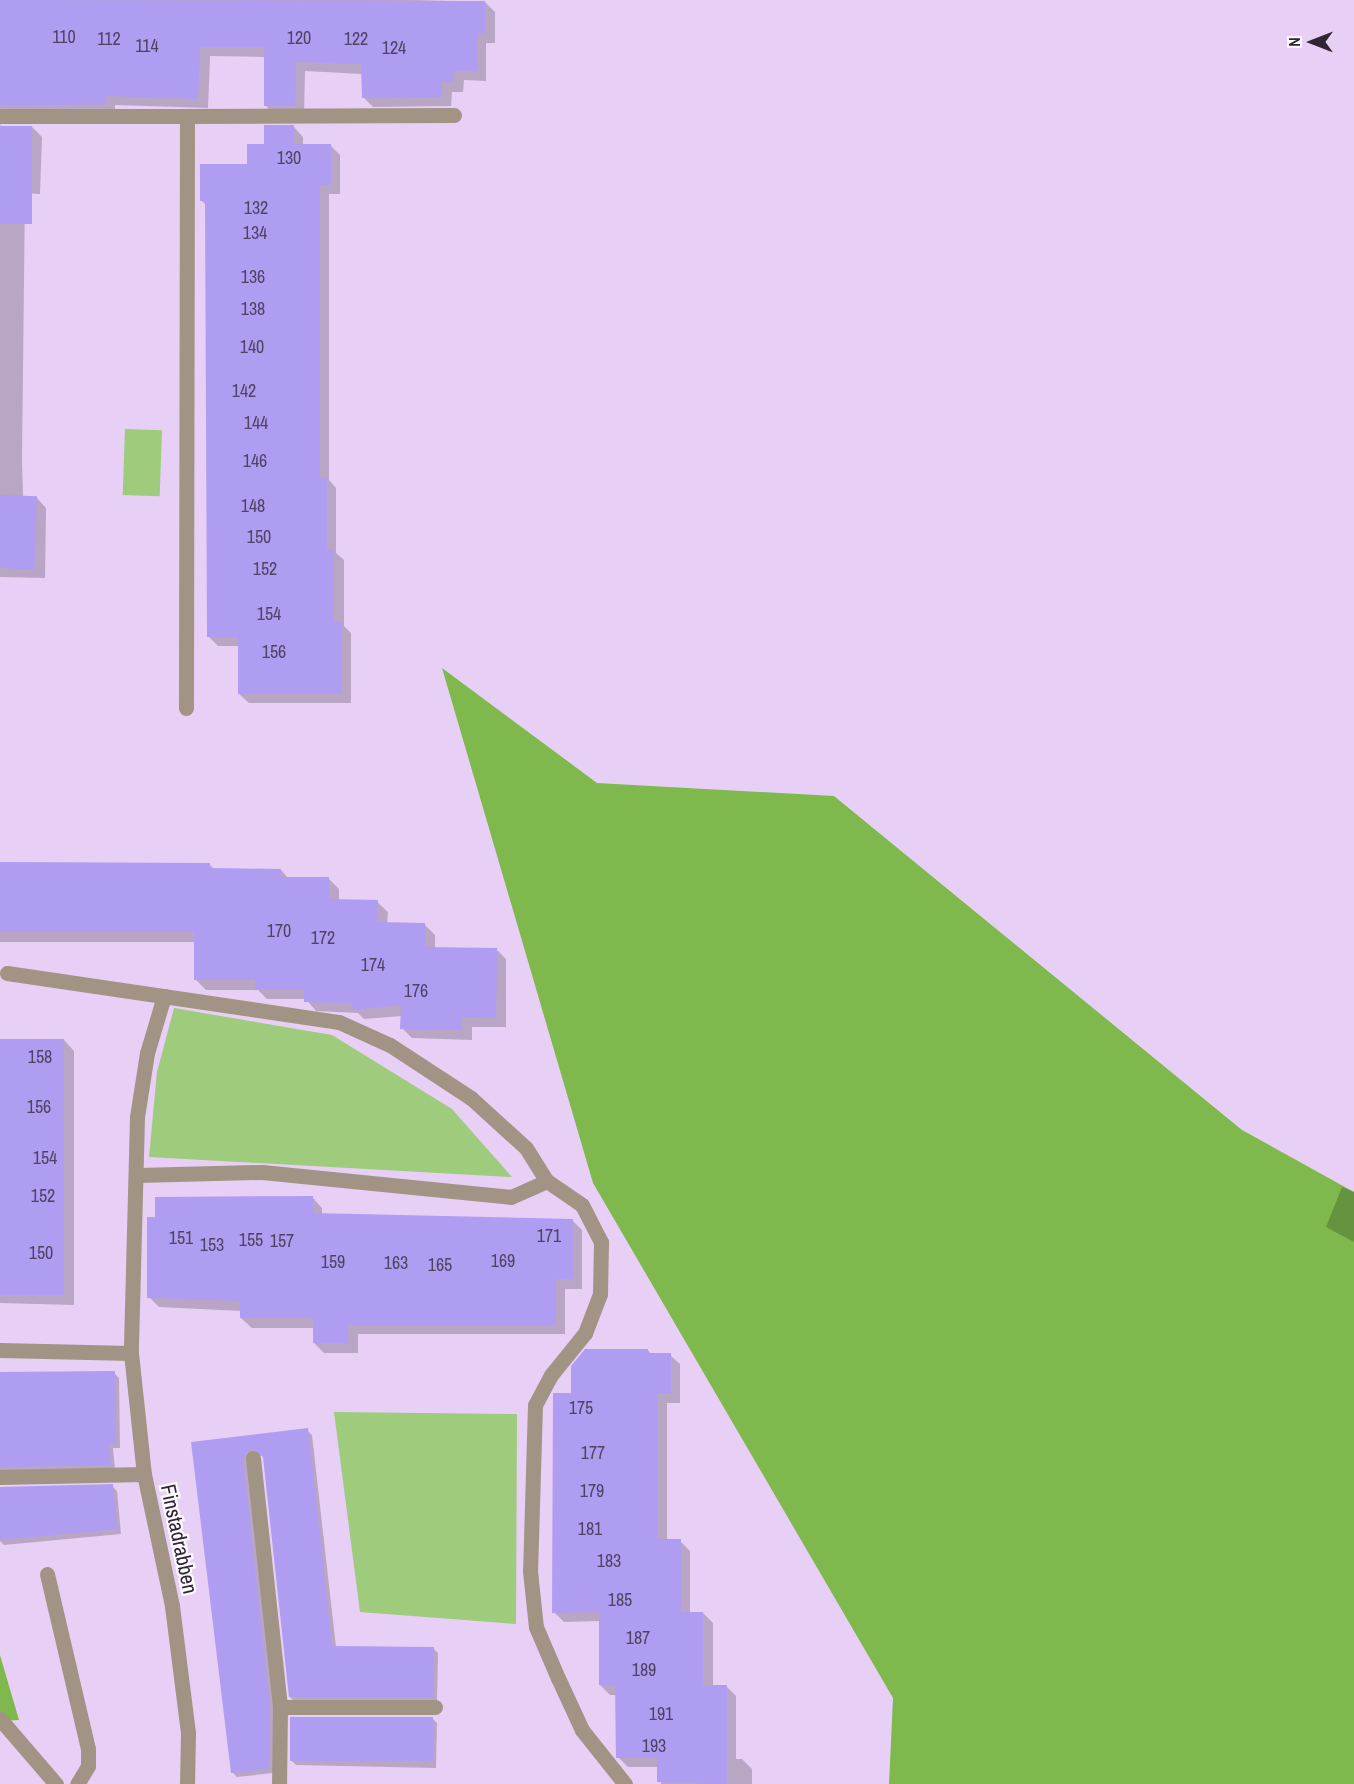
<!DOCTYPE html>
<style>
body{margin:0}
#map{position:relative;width:1354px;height:1784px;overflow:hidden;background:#e8cff6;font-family:"Archivo Narrow",sans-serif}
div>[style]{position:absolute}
.green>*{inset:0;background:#9ecb7c;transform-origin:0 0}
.forest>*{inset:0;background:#7fb94e}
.shadow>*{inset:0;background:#0003}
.building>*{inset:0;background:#af9df2;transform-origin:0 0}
.minor>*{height:15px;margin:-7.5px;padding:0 7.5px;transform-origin:7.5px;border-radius:7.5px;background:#a19485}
span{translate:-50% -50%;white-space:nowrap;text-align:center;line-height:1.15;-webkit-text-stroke:4.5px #fcfafe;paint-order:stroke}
.number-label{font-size:18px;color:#4f4364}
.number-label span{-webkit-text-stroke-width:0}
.street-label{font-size:21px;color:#2f2534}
.north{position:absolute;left:1282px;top:12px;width:60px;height:60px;-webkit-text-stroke:4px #fcfafe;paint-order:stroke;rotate:270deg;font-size:16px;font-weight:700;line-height:24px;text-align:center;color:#2f2534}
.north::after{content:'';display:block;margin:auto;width:21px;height:27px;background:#2f2534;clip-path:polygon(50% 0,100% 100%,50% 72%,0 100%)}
</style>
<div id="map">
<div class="green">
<div style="left:125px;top:429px;width:37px;height:66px;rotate:2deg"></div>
<div style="clip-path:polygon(174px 1008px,332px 1035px,452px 1109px,512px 1177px,149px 1157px,157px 1072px)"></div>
<div style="clip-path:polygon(334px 1412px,517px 1414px,516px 1624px,360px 1612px)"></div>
</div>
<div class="forest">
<div style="clip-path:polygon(442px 668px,597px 783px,834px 796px,1242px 1130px,1354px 1192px,1354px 1784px,889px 1784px,893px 1698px,593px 1183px)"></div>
<div style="clip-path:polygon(0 1655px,19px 1720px,0 1721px)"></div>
</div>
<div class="shadow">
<div style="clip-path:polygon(0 0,412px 0,485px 2px,495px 12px,495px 43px,486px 43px,486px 81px,464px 80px,463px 92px,452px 92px,451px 106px,373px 107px,363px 97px,363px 74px,305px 71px,304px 115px,275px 115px,265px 105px,265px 57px,210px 56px,208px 108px,115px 105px,115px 114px,2px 121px,0 126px,32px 127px,42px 137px,40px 194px,25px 193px,22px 459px,23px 497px,36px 497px,46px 508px,45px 578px,0 577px)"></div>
<div style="clip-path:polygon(294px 127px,303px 137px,303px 145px,330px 145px,340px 155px,340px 194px,329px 194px,329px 480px,336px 488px,336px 553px,344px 560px,344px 626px,351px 633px,351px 703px,249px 703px,239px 694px,239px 646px,218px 646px,208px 636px,207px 206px,201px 200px,248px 166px,265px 145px)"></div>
<div style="clip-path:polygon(0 863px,209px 864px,214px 869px,281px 870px,289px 879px,329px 879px,339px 889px,339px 901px,377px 902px,388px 912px,387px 924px,425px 925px,435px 935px,435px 948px,496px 949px,506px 959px,506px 1027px,472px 1027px,472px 1040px,412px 1038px,402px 1028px,402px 1016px,364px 1019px,358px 1013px,316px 1011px,306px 999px,267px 999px,258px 990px,206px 990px,196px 980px,196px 942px,0 942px)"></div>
<div style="clip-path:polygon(0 1040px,64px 1040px,74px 1051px,74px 1305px,0 1303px)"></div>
<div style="clip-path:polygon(1342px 1187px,1354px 1192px,1354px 1242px,1326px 1227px)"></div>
<div style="clip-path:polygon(312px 1197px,322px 1208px,322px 1215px,572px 1220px,582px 1230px,582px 1289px,565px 1289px,565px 1334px,358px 1334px,358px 1353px,324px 1353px,314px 1343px,314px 1328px,252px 1328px,241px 1318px,241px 1311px,159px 1307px,149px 1297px)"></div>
<div style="clip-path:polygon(648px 1350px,652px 1355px,670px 1355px,680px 1364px,680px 1403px,667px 1403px,667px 1541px,680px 1541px,690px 1551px,690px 1613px,703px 1613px,713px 1623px,713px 1686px,726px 1686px,736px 1696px,736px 1759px,742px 1759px,752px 1769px,752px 1784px,661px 1784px,658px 1767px,628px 1767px,618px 1757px,617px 1695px,610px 1695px,600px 1685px,600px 1621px,564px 1622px,554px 1612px,572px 1395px)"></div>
<div style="clip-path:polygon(114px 1373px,119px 1378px,120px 1448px,113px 1448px,115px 1469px,0 1475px,0 1374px)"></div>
<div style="clip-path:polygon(307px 1430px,312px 1435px,336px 1647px,433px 1648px,438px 1653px,437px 1702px,295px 1702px,290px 1697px,264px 1456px,253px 1454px,275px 1713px,273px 1773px,237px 1777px,232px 1772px,192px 1443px)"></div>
<div style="clip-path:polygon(112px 1486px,117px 1491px,121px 1534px,4px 1545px,0 1541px,0 1488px)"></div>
<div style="clip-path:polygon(432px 1718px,437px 1723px,436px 1768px,296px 1765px,291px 1760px)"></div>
</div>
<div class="building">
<div style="clip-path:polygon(0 0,485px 1px,485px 33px,477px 33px,477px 71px,454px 71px,454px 82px,442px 82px,442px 97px,362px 98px,361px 64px,296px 62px,295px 106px,264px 106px,264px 47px,200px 47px,198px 99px,106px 96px,106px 104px,0 106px)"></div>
<div style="clip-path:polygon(264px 125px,294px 125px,294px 144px,331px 144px,331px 185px,320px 185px,320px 477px,327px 477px,327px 549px,334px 549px,334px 622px,342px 622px,342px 694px,238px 694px,238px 637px,207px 637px,205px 201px,200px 201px,200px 164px,247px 164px,247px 144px,264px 144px)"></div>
<div style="left:0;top:126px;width:32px;height:98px"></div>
<div style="left:0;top:495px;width:37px;height:73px;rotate:2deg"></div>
<div style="clip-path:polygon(0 862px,210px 863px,210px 868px,281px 869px,281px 877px,329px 877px,329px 899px,378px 900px,377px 922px,425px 923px,425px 947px,497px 948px,496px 1018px,462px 1017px,462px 1030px,400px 1029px,401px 1005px,353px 1010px,352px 1003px,304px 1002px,304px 989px,255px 989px,255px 980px,194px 980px,194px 932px,0 932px)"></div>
<div style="left:0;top:1039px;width:64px;height:256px"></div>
<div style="clip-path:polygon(313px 1196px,313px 1213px,573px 1219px,573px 1279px,556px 1279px,556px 1325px,348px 1325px,348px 1343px,313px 1343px,313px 1318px,240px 1318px,240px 1301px,147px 1298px,147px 1217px,155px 1217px,155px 1197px)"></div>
<div style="clip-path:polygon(585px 1349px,648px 1349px,648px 1353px,671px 1353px,671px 1393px,657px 1393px,657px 1539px,681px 1539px,681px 1612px,703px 1612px,703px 1685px,727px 1685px,727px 1784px,657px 1782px,657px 1758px,616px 1758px,615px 1685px,599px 1685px,599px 1612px,552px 1613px,553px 1393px,571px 1393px,571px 1366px)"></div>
<div style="clip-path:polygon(115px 1371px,116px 1444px,109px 1444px,111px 1465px,0 1467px,0 1372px)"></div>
<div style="clip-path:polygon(308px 1428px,332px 1646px,434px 1647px,433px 1697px,289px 1697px,263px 1457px,251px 1448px,243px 1459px,270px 1707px,270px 1760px,268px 1769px,231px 1773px,191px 1442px)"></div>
<div style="clip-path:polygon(113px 1484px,117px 1529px,0 1540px,0 1487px)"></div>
<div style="left:290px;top:1717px;width:143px;height:44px"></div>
</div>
<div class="minor">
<div style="left:0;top:116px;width:187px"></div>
<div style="left:187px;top:116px;width:592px;rotate:90.1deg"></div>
<div style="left:187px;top:116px;width:267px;rotate:-0.2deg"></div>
<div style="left:7px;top:973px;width:336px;rotate:8.4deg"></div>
<div style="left:339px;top:1022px;width:56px;rotate:24.3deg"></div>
<div style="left:390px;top:1045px;width:97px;rotate:33.2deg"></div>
<div style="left:471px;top:1098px;width:74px;rotate:42.3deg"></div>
<div style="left:526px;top:1148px;width:39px;rotate:58deg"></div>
<div style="left:164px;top:996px;width:59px;rotate:106.6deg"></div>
<div style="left:147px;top:1053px;width:65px;rotate:98.9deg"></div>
<div style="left:137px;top:1117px;width:236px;rotate:91.5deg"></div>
<div style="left:131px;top:1353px;width:122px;rotate:83.9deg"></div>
<div style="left:144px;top:1474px;width:135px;rotate:78deg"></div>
<div style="left:172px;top:1606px;width:128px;rotate:82.8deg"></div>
<div style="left:188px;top:1733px;width:51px;rotate:91.1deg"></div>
<div style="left:137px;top:1175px;width:125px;rotate:-1.4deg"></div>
<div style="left:262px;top:1172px;width:250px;rotate:5.7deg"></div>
<div style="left:511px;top:1197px;width:39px;rotate:-24deg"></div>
<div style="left:547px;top:1181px;width:42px;rotate:34.4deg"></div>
<div style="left:582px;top:1205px;width:42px;rotate:62.8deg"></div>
<div style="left:601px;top:1242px;width:52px;rotate:91.1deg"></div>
<div style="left:600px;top:1294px;width:42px;rotate:111deg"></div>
<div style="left:585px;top:1333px;width:54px;rotate:129deg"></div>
<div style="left:551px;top:1375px;width:34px;rotate:118deg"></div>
<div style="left:535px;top:1405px;width:166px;rotate:91.7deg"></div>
<div style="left:530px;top:1571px;width:56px;rotate:83.9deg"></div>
<div style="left:536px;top:1627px;width:56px;rotate:66.7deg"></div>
<div style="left:558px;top:1678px;width:57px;rotate:65.2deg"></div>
<div style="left:582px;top:1730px;width:69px;rotate:51.5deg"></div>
<div style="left:0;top:1350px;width:131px;rotate:1.3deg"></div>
<div style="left:253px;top:1458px;width:250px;rotate:83.8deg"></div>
<div style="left:280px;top:1707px;width:77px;rotate:90.7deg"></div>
<div style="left:0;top:1477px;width:144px;rotate:-1.2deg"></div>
<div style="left:47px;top:1574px;width:180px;rotate:76.8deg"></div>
<div style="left:88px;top:1749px;width:17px;rotate:90deg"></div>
<div style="left:88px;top:1766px;width:21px;rotate:121deg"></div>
<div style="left:280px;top:1707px;width:155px"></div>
<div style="left:0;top:1719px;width:86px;rotate:49.3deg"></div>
</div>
<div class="number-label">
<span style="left:64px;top:37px">110</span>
<span style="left:299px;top:38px">120</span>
<span style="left:109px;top:39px">112</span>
<span style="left:356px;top:39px">122</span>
<span style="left:147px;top:46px">114</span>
<span style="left:394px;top:48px">124</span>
<span style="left:289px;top:158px">130</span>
<span style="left:256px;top:208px">132</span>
<span style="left:255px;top:233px">134</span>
<span style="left:253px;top:277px">136</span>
<span style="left:253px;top:309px">138</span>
<span style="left:252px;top:347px">140</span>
<span style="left:244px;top:391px">142</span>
<span style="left:256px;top:423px">144</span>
<span style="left:255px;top:461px">146</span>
<span style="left:253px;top:506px">148</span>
<span style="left:259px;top:537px">150</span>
<span style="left:265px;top:569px">152</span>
<span style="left:269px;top:614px">154</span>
<span style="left:274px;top:652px">156</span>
<span style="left:279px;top:931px">170</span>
<span style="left:323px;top:938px">172</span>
<span style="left:373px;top:965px">174</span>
<span style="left:416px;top:991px">176</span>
<span style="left:40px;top:1057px">158</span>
<span style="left:39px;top:1107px">156</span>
<span style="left:45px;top:1158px">154</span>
<span style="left:43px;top:1196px">152</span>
<span style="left:549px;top:1236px">171</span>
<span style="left:181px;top:1238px">151</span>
<span style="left:251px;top:1240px">155</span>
<span style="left:282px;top:1241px">157</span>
<span style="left:212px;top:1245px">153</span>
<span style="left:41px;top:1253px">150</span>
<span style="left:503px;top:1261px">169</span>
<span style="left:333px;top:1262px">159</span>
<span style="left:396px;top:1263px">163</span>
<span style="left:440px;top:1265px">165</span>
<span style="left:581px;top:1408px">175</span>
<span style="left:593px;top:1453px">177</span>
<span style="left:592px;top:1491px">179</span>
<span style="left:590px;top:1529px">181</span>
<span style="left:609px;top:1561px">183</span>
<span style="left:620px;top:1600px">185</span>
<span style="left:638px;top:1638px">187</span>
<span style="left:644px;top:1670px">189</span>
<span style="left:661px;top:1714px">191</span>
<span style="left:654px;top:1746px">193</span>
</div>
<div class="street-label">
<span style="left:179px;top:1539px;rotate:78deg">Finstadrabben</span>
</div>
<div class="north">N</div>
</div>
